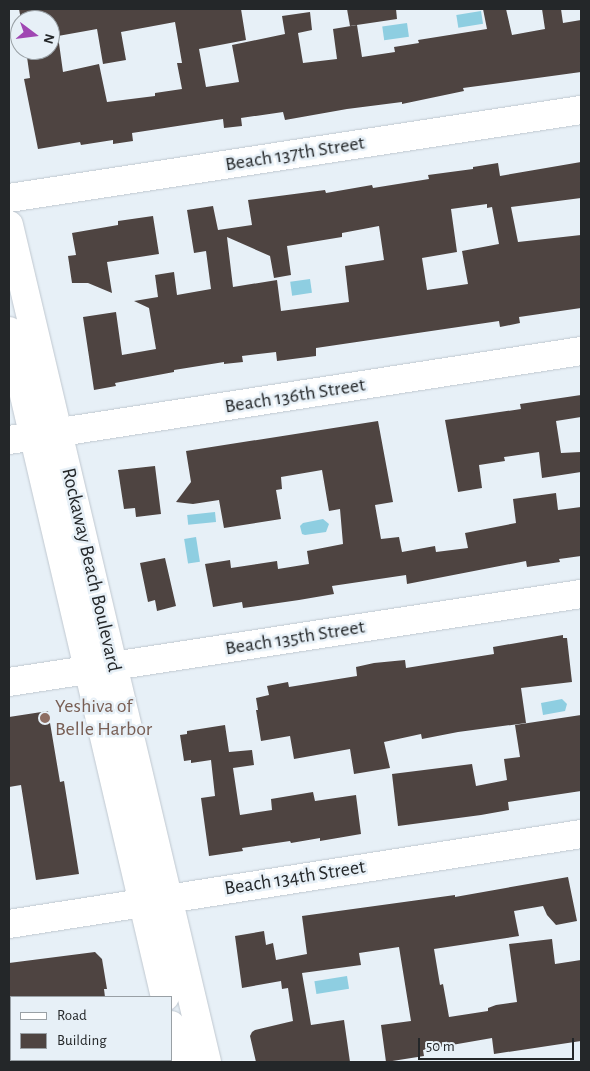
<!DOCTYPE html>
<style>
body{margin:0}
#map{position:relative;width:590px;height:1071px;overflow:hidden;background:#e7f0f7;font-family:"Alegreya Sans",sans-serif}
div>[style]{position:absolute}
.water>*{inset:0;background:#8ecee1;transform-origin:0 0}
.building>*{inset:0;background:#4e4441}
.roads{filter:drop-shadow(0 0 1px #c0c8d0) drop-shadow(0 0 1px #c0c8d0)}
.minor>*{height:28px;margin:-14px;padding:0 14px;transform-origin:14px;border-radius:14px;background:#fff}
.dots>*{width:14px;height:14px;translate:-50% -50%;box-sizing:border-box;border:2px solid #e7f0f7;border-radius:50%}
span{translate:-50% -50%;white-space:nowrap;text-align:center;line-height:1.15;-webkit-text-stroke:5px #e7f0f7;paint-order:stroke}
.street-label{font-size:20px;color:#242729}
.education-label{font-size:20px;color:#785e54}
.left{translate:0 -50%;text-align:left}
.frame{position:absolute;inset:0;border:10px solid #242729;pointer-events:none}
.legend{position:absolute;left:10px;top:996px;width:162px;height:65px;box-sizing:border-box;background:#e7f0f7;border:1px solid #99a0a5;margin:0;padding:6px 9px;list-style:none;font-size:15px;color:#242729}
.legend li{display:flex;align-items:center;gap:10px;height:25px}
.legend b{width:25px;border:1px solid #99a0a5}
.north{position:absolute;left:10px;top:10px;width:50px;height:50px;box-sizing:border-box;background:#e7f0f7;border:1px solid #99a0a5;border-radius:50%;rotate:105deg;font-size:14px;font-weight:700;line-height:20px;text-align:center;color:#242729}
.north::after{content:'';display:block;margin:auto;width:18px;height:22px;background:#a047b3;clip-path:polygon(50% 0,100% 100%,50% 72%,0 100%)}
.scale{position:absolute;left:418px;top:1038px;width:156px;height:22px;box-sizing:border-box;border:2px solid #242729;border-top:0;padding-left:6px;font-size:15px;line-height:18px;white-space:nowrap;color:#242729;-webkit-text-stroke:4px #e7f0f7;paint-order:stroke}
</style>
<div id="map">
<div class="water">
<div style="left:481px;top:11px;width:13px;height:25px;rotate:81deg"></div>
<div style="left:407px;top:23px;width:14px;height:25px;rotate:82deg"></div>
<div style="left:310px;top:279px;width:14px;height:20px;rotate:82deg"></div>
<div style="left:215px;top:512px;width:10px;height:28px;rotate:84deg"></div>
<div style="clip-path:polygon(323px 519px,329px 524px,326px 532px,305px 535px,302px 534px,300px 526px,303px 523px)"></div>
<div style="left:196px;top:537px;width:25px;height:12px;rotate:81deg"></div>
<div style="clip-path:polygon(562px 699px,567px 704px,565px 711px,543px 715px,541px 703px)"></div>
<div style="left:347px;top:976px;width:13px;height:33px;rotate:81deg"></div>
</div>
<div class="building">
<div style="clip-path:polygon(evenodd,19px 9px,241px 9px,246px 40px,199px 49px,206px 87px,239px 82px,232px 45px,285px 34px,282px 16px,310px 12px,312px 30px,298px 33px,303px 63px,337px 59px,333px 29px,357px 25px,362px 57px,395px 52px,394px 47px,419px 43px,418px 40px,487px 29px,483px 9px,506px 9px,512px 35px,545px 29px,542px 9px,561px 9px,563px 23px,581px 20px,581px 72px,463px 88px,464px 91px,402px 104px,402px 102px,347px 109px,285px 120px,283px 112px,241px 118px,242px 126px,224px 128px,223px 119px,132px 133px,133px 141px,113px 144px,113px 140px,81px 145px,80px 142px,38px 149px,24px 79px,30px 78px,26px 50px,50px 50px,50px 20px,21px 20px,19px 9px,175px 22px,182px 63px,177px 63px,182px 89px,155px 93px,155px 96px,107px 102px,99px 64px,63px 72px,58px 36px,97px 29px,103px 64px,126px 60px,121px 32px,175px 22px)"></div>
<div style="clip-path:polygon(347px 9px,396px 9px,397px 19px,350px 26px)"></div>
<div style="clip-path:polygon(evenodd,581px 162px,581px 198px,511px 207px,518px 242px,581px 235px,581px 308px,519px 317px,520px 323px,500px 327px,499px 321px,316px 348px,316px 356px,277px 361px,276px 352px,242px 356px,243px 362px,224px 364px,224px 362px,174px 370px,174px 372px,115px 383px,116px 386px,94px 390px,83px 317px,116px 312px,122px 355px,156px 349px,149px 308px,134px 301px,158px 297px,155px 275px,174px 272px,177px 295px,211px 289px,206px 251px,194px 253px,187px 210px,213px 206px,218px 230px,252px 225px,248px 200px,325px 190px,326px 193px,372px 185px,373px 188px,429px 179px,428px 175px,473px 169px,473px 167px,498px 163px,500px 176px,581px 162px,487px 204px,487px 208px,492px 207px,499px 244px,462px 251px,468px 284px,427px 290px,422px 258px,457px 252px,451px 209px,487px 204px,581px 162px,379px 226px,384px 260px,345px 266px,349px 302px,281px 311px,277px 280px,233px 287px,227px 237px,270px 256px,274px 278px,291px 275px,287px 246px,342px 237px,342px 233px,379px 226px)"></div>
<div style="clip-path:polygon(153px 216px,159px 254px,107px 262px,112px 293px,88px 283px,72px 283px,68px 256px,76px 255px,72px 233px,118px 225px,118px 221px)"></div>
<div style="clip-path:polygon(581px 395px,581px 417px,556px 421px,561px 453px,581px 452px,581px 472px,542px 478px,539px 452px,504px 457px,505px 461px,479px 465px,482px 488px,458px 492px,445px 420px,521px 409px,520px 404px)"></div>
<div style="clip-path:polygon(378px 421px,393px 502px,375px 505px,381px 539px,399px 537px,402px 552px,435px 546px,436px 552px,468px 548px,465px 533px,516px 523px,513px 499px,556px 493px,558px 510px,581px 507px,581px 556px,559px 559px,560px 562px,527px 567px,526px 561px,407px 584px,406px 575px,332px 586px,334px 594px,299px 600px,243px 608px,242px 602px,213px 607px,205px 564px,230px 560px,231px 568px,277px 561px,278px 569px,309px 564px,307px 551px,343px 544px,340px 509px,329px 511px,322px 470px,281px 477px,282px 489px,276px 490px,281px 519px,224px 528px,219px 500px,193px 504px,176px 502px,191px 482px,186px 451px)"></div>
<div style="clip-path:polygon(155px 466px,161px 514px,136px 517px,135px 508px,124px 509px,118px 470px)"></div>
<div style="clip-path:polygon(165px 558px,176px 606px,157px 611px,155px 600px,148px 602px,140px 563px)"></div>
<div style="clip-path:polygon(563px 635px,563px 638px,567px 638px,572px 682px,521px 688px,526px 723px,458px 732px,422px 739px,421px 734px,384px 742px,390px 768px,354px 774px,350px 749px,294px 759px,290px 736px,261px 741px,256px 710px,258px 710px,256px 698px,269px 695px,267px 686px,288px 682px,289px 687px,357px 676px,356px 667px,374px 663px,405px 660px,406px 668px,494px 654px,493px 647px)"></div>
<div style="clip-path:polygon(48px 711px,60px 782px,64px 781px,79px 874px,36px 880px,21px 785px,9px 787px,9px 717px)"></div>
<div style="clip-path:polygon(581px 715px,581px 791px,508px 802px,509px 810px,481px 815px,398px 826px,392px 774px,472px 764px,476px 786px,507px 780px,504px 759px,520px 757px,515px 725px)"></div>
<div style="clip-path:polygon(225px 725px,229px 752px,252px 750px,254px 765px,233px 768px,240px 815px,272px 810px,271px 799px,313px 792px,315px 801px,356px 795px,361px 834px,320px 841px,320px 838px,291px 843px,290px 841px,242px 848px,243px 851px,209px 856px,201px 798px,215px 796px,211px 760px,191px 763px,191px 760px,184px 761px,180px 735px,187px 734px,187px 731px)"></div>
<div style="clip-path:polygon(568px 877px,577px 921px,556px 925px,547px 915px,543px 906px,514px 911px,519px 936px,434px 949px,440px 985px,443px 984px,449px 1017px,488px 1011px,488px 1008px,496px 1005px,517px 1002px,509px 944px,552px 939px,555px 964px,581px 960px,581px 1041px,494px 1054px,492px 1038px,423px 1050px,424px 1056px,386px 1062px,381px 1025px,411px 1021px,399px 947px,359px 953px,361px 965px,302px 973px,311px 1025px,344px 1020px,350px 1062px,256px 1062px,250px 1036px,252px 1032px,255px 1030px,293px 1021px,288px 988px,282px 989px,281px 981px,242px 988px,235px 936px,264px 931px,266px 945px,273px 943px,276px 960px,307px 954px,302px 916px,455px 895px,455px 897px)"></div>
<div style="clip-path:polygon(95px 952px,102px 959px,107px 989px,104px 989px,105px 997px,9px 997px,9px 963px)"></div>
</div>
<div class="roads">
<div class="minor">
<div style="left:9px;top:198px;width:579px;rotate:-8.75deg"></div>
<div style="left:9px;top:225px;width:860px;rotate:76.69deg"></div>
<div style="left:9px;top:331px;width:684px;rotate:76.82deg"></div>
<div style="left:9px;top:440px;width:579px;rotate:-8.84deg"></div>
<div style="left:9px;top:682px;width:579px;rotate:-8.75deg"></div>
<div style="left:9px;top:924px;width:579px;rotate:-8.94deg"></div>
<div style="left:171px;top:1025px;width:38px;rotate:76deg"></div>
</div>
</div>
<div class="dots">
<div style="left:45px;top:718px;background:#8d6e63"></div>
</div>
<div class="street-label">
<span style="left:295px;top:154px;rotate:-9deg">Beach 137th Street</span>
<span style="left:295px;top:396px;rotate:-9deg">Beach 136th Street</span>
<span style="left:91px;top:570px;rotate:77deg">Rockaway Beach Boulevard</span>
<span style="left:295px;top:638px;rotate:-9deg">Beach 135th Street</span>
<span style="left:295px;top:878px;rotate:-9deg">Beach 134th Street</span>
</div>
<div class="education-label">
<span class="left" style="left:55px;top:718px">Yeshiva of<br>Belle Harbor</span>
</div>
<div class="frame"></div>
<ul class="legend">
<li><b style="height:6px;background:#fff"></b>Road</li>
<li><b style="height:14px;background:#4e4441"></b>Building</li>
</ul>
<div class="north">N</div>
<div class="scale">50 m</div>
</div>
